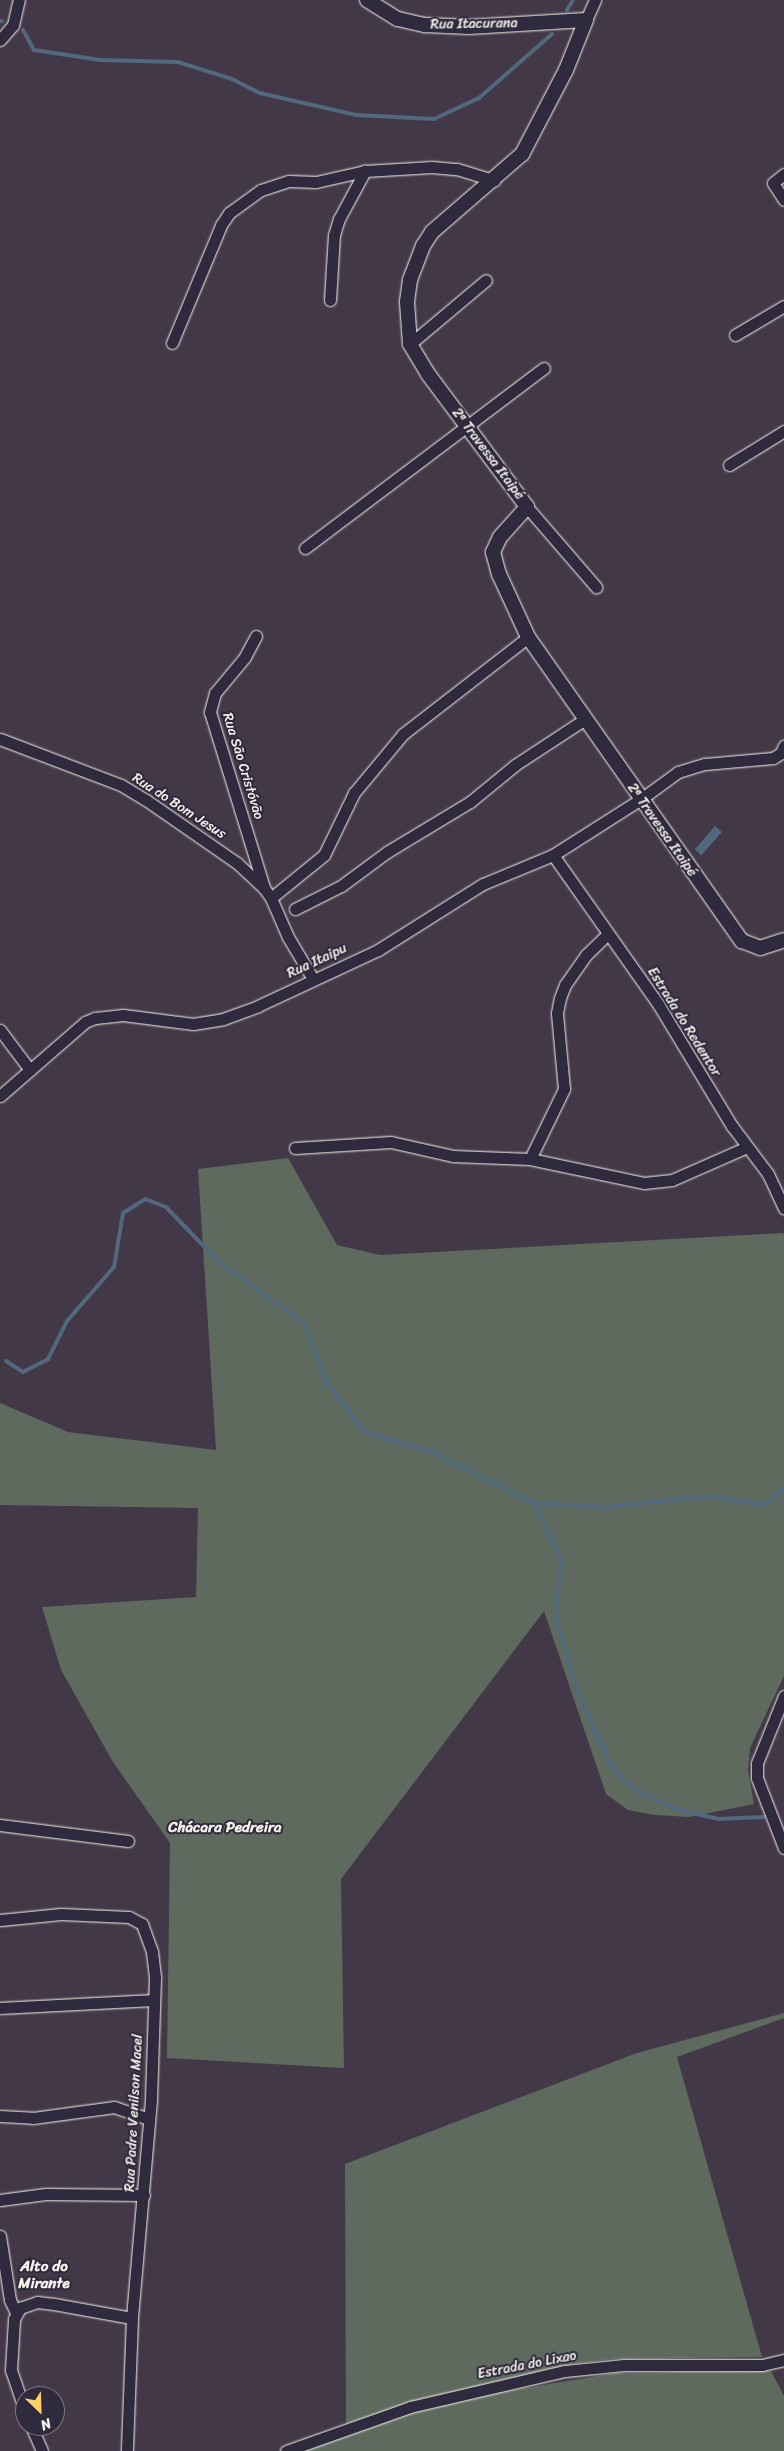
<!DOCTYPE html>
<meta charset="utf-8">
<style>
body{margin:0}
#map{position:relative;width:784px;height:2451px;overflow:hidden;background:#423847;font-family:Sriracha,sans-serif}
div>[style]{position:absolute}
.green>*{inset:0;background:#5e6a5e}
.water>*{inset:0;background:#52687d;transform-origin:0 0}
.stream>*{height:4px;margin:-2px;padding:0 2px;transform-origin:2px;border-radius:2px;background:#52687d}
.roads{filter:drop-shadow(0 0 1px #f4f1e8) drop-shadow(0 0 1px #f4f1e8)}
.minor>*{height:11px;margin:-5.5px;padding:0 5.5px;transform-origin:5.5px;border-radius:5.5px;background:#2f2a3d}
.tertiary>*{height:14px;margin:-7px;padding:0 7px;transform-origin:7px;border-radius:7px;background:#2f2a3d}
span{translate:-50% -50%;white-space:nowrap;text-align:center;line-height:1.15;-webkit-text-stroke:4px #2f2a3d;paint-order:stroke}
.street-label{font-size:14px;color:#f4f1e8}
.neighbourhood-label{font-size:15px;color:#f4f1e8;font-weight:700}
.north{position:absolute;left:15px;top:2386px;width:50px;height:50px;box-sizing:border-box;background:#2f2a3d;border:1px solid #7e7a81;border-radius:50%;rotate:156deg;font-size:14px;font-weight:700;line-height:20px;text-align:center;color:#f4f1e8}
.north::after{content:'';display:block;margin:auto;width:18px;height:22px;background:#ffd166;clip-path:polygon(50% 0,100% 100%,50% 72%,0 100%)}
</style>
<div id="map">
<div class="green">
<div style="clip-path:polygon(288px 1158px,337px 1245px,380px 1255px,783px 1233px,784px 1236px,784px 1676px,750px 1748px,748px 1771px,754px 1804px,689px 1817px,655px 1815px,628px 1810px,606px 1794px,544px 1611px,341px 1879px,344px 2068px,167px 2058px,170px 1843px,113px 1762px,61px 1670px,42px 1607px,196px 1597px,198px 1508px,0 1505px,0 1403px,68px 1432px,216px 1450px,198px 1169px)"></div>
<div style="clip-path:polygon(784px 2013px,784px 2018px,677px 2057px,762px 2357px,613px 2359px,570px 2364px,346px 2424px,345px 2164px,637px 2053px)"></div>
<div style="clip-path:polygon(771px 2371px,784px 2396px,784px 2451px,299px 2451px,406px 2413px,495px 2393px,616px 2373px)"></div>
</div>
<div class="water">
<div style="left:715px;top:826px;width:9px;height:31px;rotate:41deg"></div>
</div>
<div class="stream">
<div style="left:567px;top:10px;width:12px;rotate:-59deg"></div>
<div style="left:0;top:21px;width:2px"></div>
<div style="left:23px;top:30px;width:23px;rotate:61deg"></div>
<div style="left:34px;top:50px;width:67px;rotate:8.6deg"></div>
<div style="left:100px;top:60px;width:78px;rotate:1.5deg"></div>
<div style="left:178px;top:62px;width:57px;rotate:17.5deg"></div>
<div style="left:232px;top:79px;width:31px;rotate:27deg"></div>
<div style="left:260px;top:93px;width:98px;rotate:12.9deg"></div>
<div style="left:356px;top:115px;width:78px;rotate:2.9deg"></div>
<div style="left:434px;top:119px;width:50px;rotate:-25deg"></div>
<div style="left:479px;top:98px;width:97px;rotate:-41.2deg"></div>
<div style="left:6px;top:1361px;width:20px;rotate:33deg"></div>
<div style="left:23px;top:1372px;width:28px;rotate:-27deg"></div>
<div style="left:48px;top:1359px;width:42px;rotate:-63.4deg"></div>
<div style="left:67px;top:1321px;width:72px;rotate:-49deg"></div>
<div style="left:114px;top:1267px;width:55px;rotate:-80.5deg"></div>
<div style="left:123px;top:1213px;width:26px;rotate:-32deg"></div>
<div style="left:145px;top:1199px;width:22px;rotate:21deg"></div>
<div style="left:166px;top:1207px;width:75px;rotate:46.1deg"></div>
<div style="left:218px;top:1261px;width:107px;rotate:35.9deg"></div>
<div style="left:305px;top:1324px;width:62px;rotate:70.1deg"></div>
<div style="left:326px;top:1382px;width:63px;rotate:52deg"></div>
<div style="left:365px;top:1432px;width:70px;rotate:16.6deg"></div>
<div style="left:432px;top:1452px;width:114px;rotate:26.6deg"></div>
<div style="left:534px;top:1503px;width:70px;rotate:3.3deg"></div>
<div style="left:604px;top:1507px;width:104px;rotate:-6.1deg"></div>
<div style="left:707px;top:1496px;width:59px;rotate:8.8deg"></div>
<div style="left:765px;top:1505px;width:25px;rotate:-42deg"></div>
<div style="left:534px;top:1503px;width:63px;rotate:64.7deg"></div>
<div style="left:561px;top:1560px;width:57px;rotate:95deg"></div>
<div style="left:556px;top:1617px;width:48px;rotate:74.2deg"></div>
<div style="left:569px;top:1663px;width:42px;rotate:72deg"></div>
<div style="left:582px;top:1703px;width:66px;rotate:65deg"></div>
<div style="left:610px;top:1763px;width:20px;rotate:53deg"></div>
<div style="left:622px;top:1779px;width:20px;rotate:37deg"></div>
<div style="left:638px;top:1791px;width:45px;rotate:24.9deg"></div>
<div style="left:679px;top:1810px;width:41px;rotate:12.7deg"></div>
<div style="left:719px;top:1819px;width:45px;rotate:-2.5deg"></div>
</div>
<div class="roads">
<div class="minor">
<div style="left:586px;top:20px;width:22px;rotate:-66deg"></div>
<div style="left:0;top:40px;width:20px;rotate:-49deg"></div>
<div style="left:13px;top:25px;width:26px;rotate:-77deg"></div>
<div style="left:784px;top:174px;width:14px;rotate:141deg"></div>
<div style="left:773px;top:183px;width:20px;rotate:57deg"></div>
<div style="left:330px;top:300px;width:65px;rotate:-86.5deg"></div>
<div style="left:334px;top:235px;width:17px;rotate:-73deg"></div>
<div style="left:339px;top:219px;width:55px;rotate:-61.6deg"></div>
<div style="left:735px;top:335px;width:57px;rotate:-30.6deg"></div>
<div style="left:172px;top:343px;width:128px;rotate:-67.4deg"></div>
<div style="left:221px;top:225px;width:14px;rotate:-56deg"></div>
<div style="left:229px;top:213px;width:39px;rotate:-36deg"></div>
<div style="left:261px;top:190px;width:29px;rotate:-18deg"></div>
<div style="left:289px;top:181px;width:27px;rotate:2deg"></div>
<div style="left:316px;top:182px;width:50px;rotate:-12.7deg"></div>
<div style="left:365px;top:171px;width:67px;rotate:-3.4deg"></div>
<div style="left:432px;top:167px;width:25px;rotate:5deg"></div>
<div style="left:457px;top:169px;width:39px;rotate:17deg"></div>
<div style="left:410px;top:344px;width:99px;rotate:-40.1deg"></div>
<div style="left:729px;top:465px;width:65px;rotate:-31.7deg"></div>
<div style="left:527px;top:507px;width:106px;rotate:49.2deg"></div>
<div style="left:305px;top:548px;width:299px;rotate:-37deg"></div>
<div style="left:256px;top:636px;width:24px;rotate:118deg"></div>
<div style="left:245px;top:657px;width:47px;rotate:129.8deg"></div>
<div style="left:215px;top:693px;width:20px;rotate:105deg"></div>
<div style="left:210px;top:712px;width:184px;rotate:72.9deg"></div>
<div style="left:0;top:739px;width:129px;rotate:20.8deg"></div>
<div style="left:121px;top:785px;width:29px;rotate:31deg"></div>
<div style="left:146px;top:800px;width:111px;rotate:34.7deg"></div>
<div style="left:237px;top:863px;width:37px;rotate:43deg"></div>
<div style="left:264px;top:888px;width:12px;rotate:55deg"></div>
<div style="left:553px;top:855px;width:182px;rotate:54.8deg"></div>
<div style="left:658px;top:1004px;width:143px;rotate:58.8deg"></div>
<div style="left:732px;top:1126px;width:60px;rotate:53.1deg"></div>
<div style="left:768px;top:1174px;width:38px;rotate:65deg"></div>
<div style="left:295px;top:909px;width:51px;rotate:-26.6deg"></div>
<div style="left:341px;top:886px;width:57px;rotate:-36.5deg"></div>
<div style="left:387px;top:852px;width:97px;rotate:-31.1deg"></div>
<div style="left:470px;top:802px;width:58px;rotate:-39.4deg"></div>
<div style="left:515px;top:765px;width:84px;rotate:-33.3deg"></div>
<div style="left:313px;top:979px;width:49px;rotate:-120.8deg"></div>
<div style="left:288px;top:937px;width:43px;rotate:-113.6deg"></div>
<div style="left:271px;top:898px;width:68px;rotate:-39.1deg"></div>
<div style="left:324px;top:855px;width:69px;rotate:-64.2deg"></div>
<div style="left:354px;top:793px;width:77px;rotate:-50.3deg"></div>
<div style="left:403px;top:734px;width:158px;rotate:-37.8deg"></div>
<div style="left:0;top:1030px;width:50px;rotate:53.1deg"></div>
<div style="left:0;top:1096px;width:113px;rotate:-41deg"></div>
<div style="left:85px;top:1022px;width:11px;rotate:-22deg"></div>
<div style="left:95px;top:1018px;width:28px;rotate:-6deg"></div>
<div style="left:123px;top:1015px;width:71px;rotate:7.3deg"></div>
<div style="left:193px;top:1024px;width:30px;rotate:-9deg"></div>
<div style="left:223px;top:1019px;width:37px;rotate:-20deg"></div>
<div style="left:258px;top:1006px;width:132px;rotate:-25deg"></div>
<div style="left:378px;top:950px;width:124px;rotate:-32.2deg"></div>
<div style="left:483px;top:884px;width:76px;rotate:-22.5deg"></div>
<div style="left:553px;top:855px;width:104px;rotate:-32.5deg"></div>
<div style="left:641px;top:799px;width:46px;rotate:-36.1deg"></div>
<div style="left:678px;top:772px;width:28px;rotate:-17deg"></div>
<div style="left:705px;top:764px;width:68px;rotate:-5deg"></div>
<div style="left:773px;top:758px;width:9px;rotate:-32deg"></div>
<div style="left:781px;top:753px;width:8px;rotate:-67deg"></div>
<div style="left:295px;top:1148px;width:96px;rotate:-3.6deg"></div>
<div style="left:391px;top:1142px;width:64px;rotate:12.7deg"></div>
<div style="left:453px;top:1156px;width:77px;rotate:2.2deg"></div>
<div style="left:530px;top:1159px;width:116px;rotate:11.9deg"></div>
<div style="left:644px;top:1183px;width:28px;rotate:-6deg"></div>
<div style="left:672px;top:1180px;width:82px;rotate:-23.7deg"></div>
<div style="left:530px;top:1159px;width:78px;rotate:-64.1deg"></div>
<div style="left:564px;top:1089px;width:76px;rotate:-95.3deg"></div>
<div style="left:557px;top:1013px;width:15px;rotate:-79deg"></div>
<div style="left:560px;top:998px;width:14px;rotate:-69deg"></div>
<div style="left:565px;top:985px;width:37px;rotate:-55deg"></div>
<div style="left:586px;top:955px;width:30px;rotate:-44deg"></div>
<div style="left:784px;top:1696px;width:72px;rotate:111.9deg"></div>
<div style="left:757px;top:1763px;width:15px;rotate:90deg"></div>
<div style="left:757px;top:1778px;width:75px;rotate:68.9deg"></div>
<div style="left:0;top:1825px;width:129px;rotate:7.1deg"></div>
<div style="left:0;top:1920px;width:61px;rotate:-5.6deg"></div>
<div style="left:61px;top:1914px;width:68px;rotate:2.5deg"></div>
<div style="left:129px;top:1917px;width:15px;rotate:28deg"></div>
<div style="left:142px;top:1924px;width:30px;rotate:70deg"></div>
<div style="left:152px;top:1952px;width:26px;rotate:83deg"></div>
<div style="left:155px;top:1978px;width:122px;rotate:91.9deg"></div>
<div style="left:151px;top:2100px;width:219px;rotate:95deg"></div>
<div style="left:132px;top:2318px;width:133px;rotate:92.2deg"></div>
<div style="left:0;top:2008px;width:154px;rotate:-3deg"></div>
<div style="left:0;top:2116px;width:33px;rotate:3deg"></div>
<div style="left:33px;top:2118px;width:82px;rotate:-7.7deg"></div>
<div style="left:114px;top:2107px;width:37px;rotate:19deg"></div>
<div style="left:0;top:2200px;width:46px;rotate:-7.4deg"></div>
<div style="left:46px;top:2194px;width:98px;rotate:0.6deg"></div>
<div style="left:0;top:2236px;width:65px;rotate:81.1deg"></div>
<div style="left:10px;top:2300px;width:14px;rotate:65deg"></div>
<div style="left:25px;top:2411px;width:43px;rotate:-108.9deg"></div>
<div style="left:11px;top:2370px;width:51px;rotate:-86.6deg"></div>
<div style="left:14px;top:2319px;width:13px;rotate:-61deg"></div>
<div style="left:20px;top:2308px;width:18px;rotate:-19deg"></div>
<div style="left:37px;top:2302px;width:17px;rotate:7deg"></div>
<div style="left:54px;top:2304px;width:79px;rotate:10.2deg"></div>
<div style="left:31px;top:2426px;width:27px;rotate:66deg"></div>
<div style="left:286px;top:2451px;width:132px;rotate:-19.5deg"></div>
<div style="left:410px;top:2407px;width:159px;rotate:-13.1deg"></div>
<div style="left:565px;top:2371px;width:59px;rotate:-5.8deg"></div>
<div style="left:624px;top:2365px;width:138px"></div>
<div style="left:762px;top:2365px;width:23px;rotate:-13deg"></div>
</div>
<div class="tertiary">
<div style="left:367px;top:0;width:36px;rotate:32deg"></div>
<div style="left:398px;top:19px;width:28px;rotate:13deg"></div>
<div style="left:425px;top:25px;width:44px;rotate:2.6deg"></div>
<div style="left:469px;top:27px;width:117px;rotate:-3.4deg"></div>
<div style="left:586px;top:20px;width:54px;rotate:111.8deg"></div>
<div style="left:566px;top:70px;width:95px;rotate:117.6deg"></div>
<div style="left:522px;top:154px;width:119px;rotate:139.1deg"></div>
<div style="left:432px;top:232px;width:17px;rotate:123deg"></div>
<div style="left:423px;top:246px;width:36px;rotate:111deg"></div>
<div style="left:410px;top:280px;width:22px;rotate:98deg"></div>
<div style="left:407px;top:302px;width:42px;rotate:85.9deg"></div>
<div style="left:410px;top:344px;width:35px;rotate:59deg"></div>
<div style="left:428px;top:374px;width:166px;rotate:53.3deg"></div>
<div style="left:527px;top:507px;width:40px;rotate:132deg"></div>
<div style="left:500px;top:537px;width:17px;rotate:115deg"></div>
<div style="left:493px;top:552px;width:23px;rotate:75deg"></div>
<div style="left:499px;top:574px;width:69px;rotate:65.3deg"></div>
<div style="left:528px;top:637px;width:372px;rotate:54.9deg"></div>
<div style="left:742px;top:941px;width:19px;rotate:21deg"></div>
<div style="left:760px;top:948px;width:25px;rotate:-18deg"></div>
</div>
</div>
<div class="street-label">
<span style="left:474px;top:24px;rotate:-1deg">Rua Itacurana</span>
<span style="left:488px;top:454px;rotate:53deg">2ª Travessa Itaipé</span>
<span style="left:243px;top:766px;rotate:73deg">Rua São Cristóvão</span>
<span style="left:179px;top:806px;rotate:33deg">Rua do Bom Jesus</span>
<span style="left:662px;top:830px;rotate:55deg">2ª Travessa Itaipé</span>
<span style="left:317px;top:961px;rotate:-25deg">Rua Itaipu</span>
<span style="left:684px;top:1022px;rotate:58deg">Estrada do Redentor</span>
<span style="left:134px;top:2113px;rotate:-87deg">Rua Padre Venilson Macel</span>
<span style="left:527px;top:2365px;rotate:-11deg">Estrada do Lixao</span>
</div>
<div class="neighbourhood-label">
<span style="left:225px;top:1828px">Chácara Pedreira</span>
<span style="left:44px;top:2275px">Alto do<br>Mirante</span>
</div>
<div class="north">N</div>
</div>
